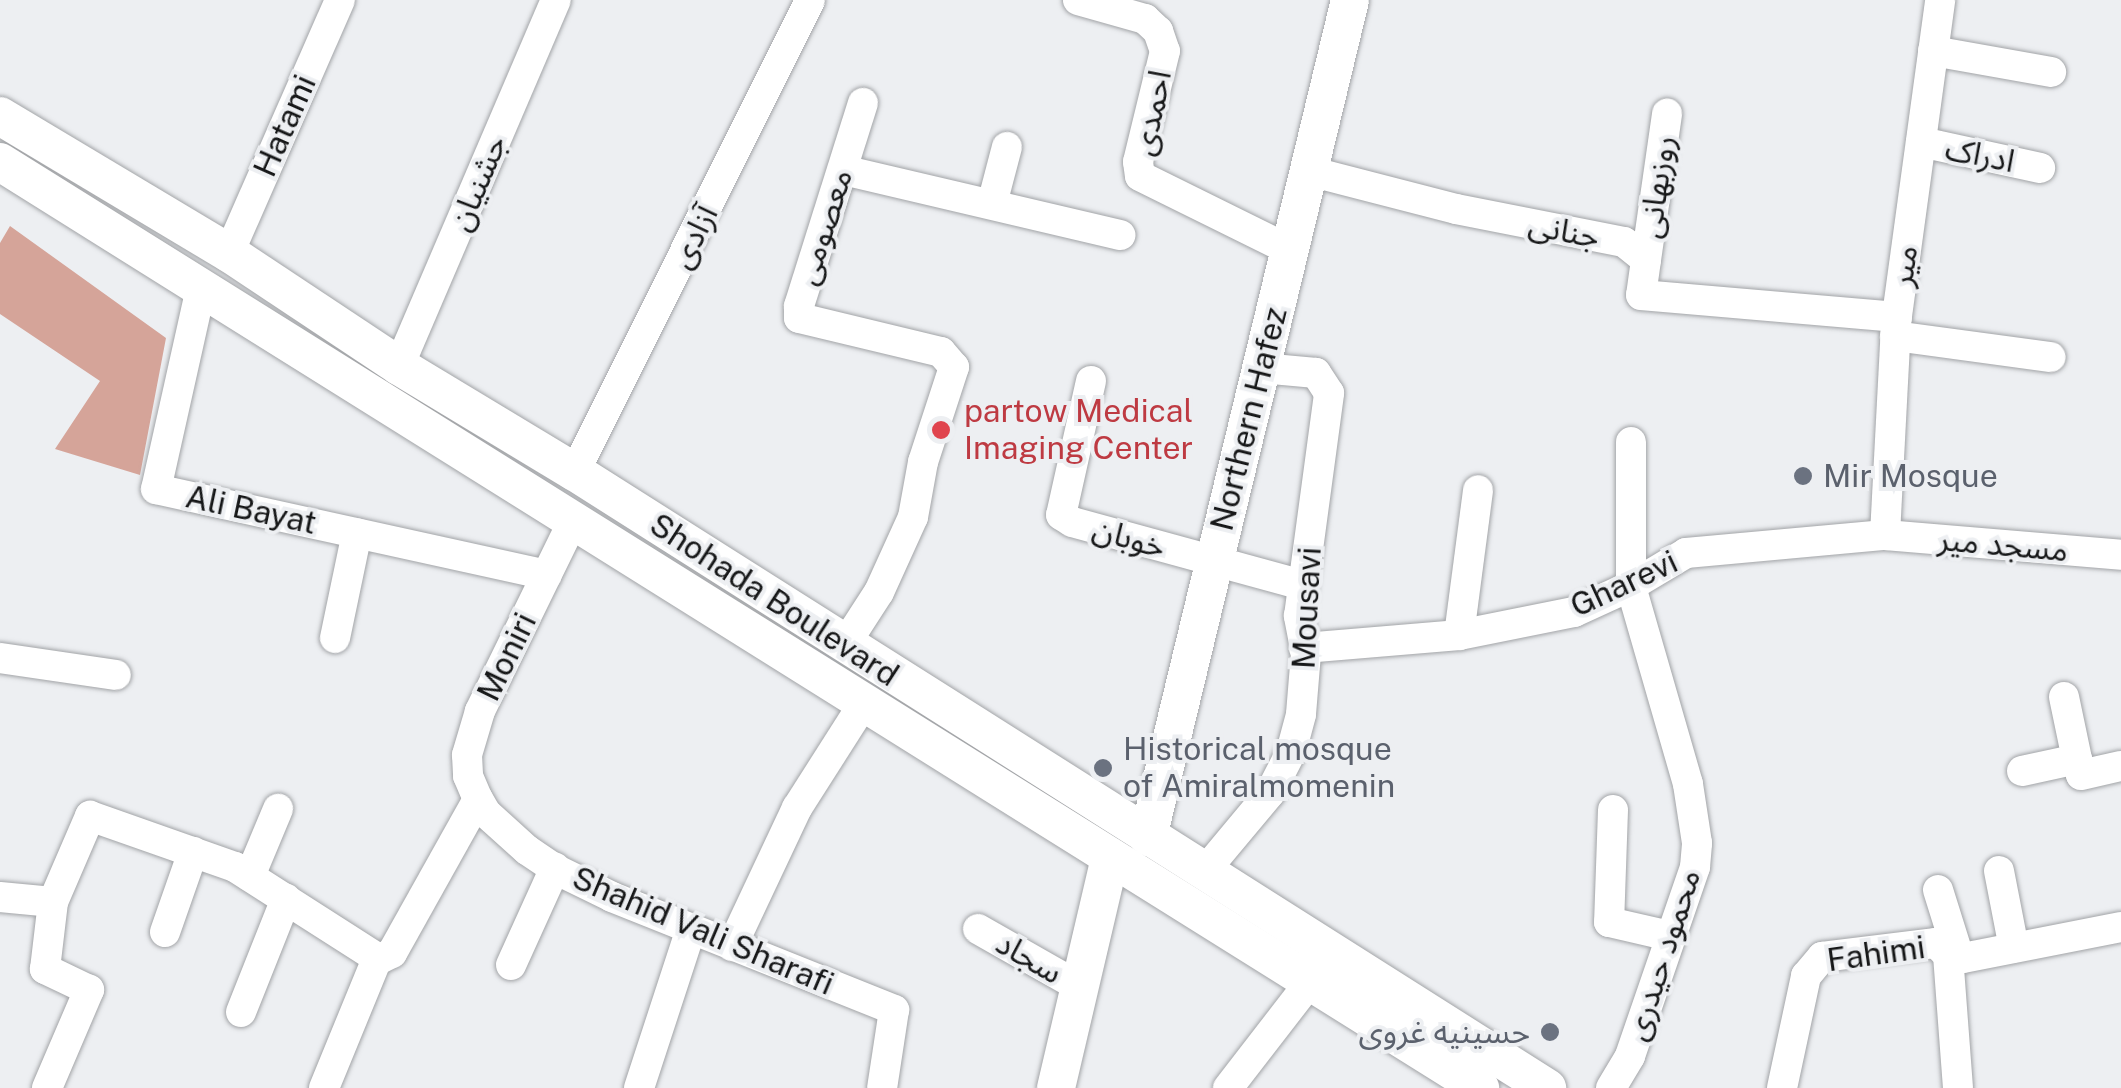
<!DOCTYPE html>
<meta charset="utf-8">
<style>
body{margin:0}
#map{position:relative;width:2121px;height:1088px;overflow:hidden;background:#edeff2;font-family:"Public Sans","Noto Sans Arabic",sans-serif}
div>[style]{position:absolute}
.building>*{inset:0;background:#d5a499}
.roads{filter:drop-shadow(0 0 2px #a2a4a7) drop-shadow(0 0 2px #a2a4a7)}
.minor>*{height:30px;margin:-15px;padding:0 15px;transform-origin:15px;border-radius:15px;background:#fff}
.major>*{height:38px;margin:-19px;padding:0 19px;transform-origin:19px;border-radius:19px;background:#fff}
.dots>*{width:28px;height:28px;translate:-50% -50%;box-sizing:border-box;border:5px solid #edeff2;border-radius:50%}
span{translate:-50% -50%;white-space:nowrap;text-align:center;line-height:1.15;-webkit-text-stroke:8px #edeff2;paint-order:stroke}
.street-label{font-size:32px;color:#161718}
.health-label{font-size:32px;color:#be3a42}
.left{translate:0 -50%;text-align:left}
.worship-label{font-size:32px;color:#5b616d}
.right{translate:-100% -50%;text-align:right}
</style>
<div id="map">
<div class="building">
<div style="clip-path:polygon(10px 226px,166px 338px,140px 475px,55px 449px,100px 381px,0 314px,0 243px)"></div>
</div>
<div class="roads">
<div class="minor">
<div style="left:1078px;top:0;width:70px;rotate:15.8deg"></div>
<div style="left:1145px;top:19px;width:18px;rotate:43deg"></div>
<div style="left:1158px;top:31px;width:21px;rotate:71deg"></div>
<div style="left:1165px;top:51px;width:114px;rotate:103.7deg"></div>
<div style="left:1138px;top:162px;width:14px;rotate:82deg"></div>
<div style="left:1140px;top:176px;width:167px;rotate:26.3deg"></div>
<div style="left:1933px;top:51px;width:120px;rotate:10.1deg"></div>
<div style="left:1921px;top:142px;width:122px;rotate:12.3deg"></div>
<div style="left:843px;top:170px;width:285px;rotate:13.2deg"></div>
<div style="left:1309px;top:171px;width:152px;rotate:14.5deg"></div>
<div style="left:1456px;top:209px;width:171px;rotate:11.1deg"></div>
<div style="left:1624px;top:242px;width:28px;rotate:39deg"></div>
<div style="left:1646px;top:260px;width:35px;rotate:98deg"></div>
<div style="left:1641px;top:295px;width:257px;rotate:4.9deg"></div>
<div style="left:992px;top:204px;width:59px;rotate:-75.3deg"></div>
<div style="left:229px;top:253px;width:276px;rotate:-66.3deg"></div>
<div style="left:1646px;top:260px;width:148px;rotate:-81.8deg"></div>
<div style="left:201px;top:288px;width:206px;rotate:102.6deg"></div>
<div style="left:156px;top:489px;width:400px;rotate:12.4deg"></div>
<div style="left:1895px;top:336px;width:157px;rotate:7.7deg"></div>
<div style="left:399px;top:366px;width:398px;rotate:-66.8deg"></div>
<div style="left:1091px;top:381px;width:137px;rotate:102.6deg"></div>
<div style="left:1061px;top:515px;width:13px;rotate:32deg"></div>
<div style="left:1072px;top:522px;width:239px;rotate:15.3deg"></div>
<div style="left:575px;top:472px;width:527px;rotate:-63.53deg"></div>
<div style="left:573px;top:521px;width:212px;rotate:116.1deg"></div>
<div style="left:480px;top:711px;width:46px;rotate:106.5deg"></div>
<div style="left:467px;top:755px;width:21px;rotate:87deg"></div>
<div style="left:468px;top:776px;width:25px;rotate:67deg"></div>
<div style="left:478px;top:799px;width:16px;rotate:60deg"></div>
<div style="left:486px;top:813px;width:55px;rotate:42.1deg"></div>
<div style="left:527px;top:850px;width:36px;rotate:34deg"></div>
<div style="left:557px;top:870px;width:61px;rotate:26.1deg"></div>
<div style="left:612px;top:897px;width:304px;rotate:21.8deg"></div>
<div style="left:894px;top:1010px;width:79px;rotate:98.7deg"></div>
<div style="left:1885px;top:535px;width:212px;rotate:-87deg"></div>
<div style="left:1896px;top:323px;width:326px;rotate:-82.2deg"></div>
<div style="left:1459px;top:635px;width:146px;rotate:-82.5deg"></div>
<div style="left:335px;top:638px;width:107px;rotate:-78.2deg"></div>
<div style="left:844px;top:646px;width:64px;rotate:-57.1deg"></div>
<div style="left:879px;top:592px;width:82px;rotate:-65.6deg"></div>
<div style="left:913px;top:517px;width:56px;rotate:-79.7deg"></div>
<div style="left:923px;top:462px;width:100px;rotate:-71.9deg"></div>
<div style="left:954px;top:367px;width:20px;rotate:-131deg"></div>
<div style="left:941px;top:352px;width:146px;rotate:-166.5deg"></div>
<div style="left:799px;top:318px;width:12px;rotate:-90deg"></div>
<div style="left:799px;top:306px;width:213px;rotate:-72.5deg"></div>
<div style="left:1304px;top:648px;width:156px;rotate:-4.8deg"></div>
<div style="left:1459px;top:635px;width:117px;rotate:-11.3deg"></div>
<div style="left:1574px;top:612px;width:63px;rotate:-24.5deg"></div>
<div style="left:1631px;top:586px;width:64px;rotate:-31deg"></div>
<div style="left:1686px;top:553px;width:200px;rotate:-5.2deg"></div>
<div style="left:1885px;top:535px;width:237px;rotate:4.8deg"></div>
<div style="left:0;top:658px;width:117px;rotate:8.3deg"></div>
<div style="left:2064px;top:697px;width:63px;rotate:78.2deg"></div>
<div style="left:2022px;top:771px;width:56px;rotate:-12.3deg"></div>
<div style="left:2077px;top:759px;width:16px;rotate:76deg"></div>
<div style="left:2081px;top:775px;width:41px;rotate:-12.7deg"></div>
<div style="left:1613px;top:810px;width:112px;rotate:92deg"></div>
<div style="left:1609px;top:922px;width:63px;rotate:12.9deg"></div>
<div style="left:1999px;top:871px;width:78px;rotate:79deg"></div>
<div style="left:1204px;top:872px;width:103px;rotate:-50.1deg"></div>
<div style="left:1270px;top:793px;width:46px;rotate:-62.9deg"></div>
<div style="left:1291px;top:752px;width:39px;rotate:-75deg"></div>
<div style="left:1301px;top:714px;width:61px;rotate:-85.3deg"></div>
<div style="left:1306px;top:653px;width:38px;rotate:-101deg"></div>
<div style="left:1299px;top:616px;width:225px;rotate:-82.3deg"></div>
<div style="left:1329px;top:393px;width:24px;rotate:-123deg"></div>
<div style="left:1316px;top:373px;width:55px;rotate:-174.8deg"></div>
<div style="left:250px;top:876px;width:73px;rotate:-67.3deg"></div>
<div style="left:1938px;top:890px;width:70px;rotate:72.6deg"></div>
<div style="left:0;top:897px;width:53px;rotate:5.4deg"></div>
<div style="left:53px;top:902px;width:94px;rotate:-66.7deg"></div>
<div style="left:90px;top:816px;width:154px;rotate:19.4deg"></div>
<div style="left:235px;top:867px;width:171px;rotate:32.6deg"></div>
<div style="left:978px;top:929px;width:117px;rotate:29.6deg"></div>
<div style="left:165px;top:932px;width:85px;rotate:-70.7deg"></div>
<div style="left:732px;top:946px;width:153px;rotate:-64.8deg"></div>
<div style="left:797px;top:808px;width:125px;rotate:-57.5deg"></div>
<div style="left:1948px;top:955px;width:133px;rotate:85.7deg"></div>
<div style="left:511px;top:965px;width:107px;rotate:-65.6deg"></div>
<div style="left:241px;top:1012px;width:122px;rotate:-68.3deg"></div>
<div style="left:47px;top:1088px;width:107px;rotate:-66.8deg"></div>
<div style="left:89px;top:990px;width:49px;rotate:-154.5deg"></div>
<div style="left:45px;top:969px;width:67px;rotate:-83.2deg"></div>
<div style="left:324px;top:1088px;width:137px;rotate:-67.7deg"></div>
<div style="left:376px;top:961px;width:18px;rotate:-27deg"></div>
<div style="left:392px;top:953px;width:176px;rotate:-60.8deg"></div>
<div style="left:639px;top:1088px;width:167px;rotate:-71.9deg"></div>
<div style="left:1228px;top:1088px;width:134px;rotate:-52.3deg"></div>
<div style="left:1611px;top:1088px;width:37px;rotate:-59deg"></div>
<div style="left:1630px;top:1056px;width:200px;rotate:-71deg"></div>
<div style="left:1695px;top:867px;width:24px;rotate:-85deg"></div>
<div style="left:1697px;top:843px;width:60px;rotate:-98.7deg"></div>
<div style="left:1688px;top:784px;width:206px;rotate:-106.1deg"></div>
<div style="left:1631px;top:586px;width:144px;rotate:-90deg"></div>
<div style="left:1782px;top:1088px;width:115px;rotate:-77.9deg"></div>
<div style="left:1806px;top:976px;width:25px;rotate:-50deg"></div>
<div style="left:1822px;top:957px;width:115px;rotate:-7deg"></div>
<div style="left:1936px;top:943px;width:17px;rotate:45deg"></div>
<div style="left:1948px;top:955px;width:15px;rotate:11deg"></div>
<div style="left:1963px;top:958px;width:161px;rotate:-11.1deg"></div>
</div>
<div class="major">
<div style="left:0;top:116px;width:267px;rotate:30.9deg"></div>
<div style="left:229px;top:253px;width:204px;rotate:33.6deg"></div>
<div style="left:399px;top:366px;width:205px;rotate:31.1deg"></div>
<div style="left:575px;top:472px;width:1151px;rotate:32.36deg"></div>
<div style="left:0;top:162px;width:1746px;rotate:32.03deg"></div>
<div style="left:1148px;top:837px;width:861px;rotate:-76.43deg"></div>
<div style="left:1056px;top:1088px;width:237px;rotate:-76.8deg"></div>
</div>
</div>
<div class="dots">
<div style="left:941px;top:430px;background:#e0444e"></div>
<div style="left:1803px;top:476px;background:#6b7280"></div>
<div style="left:1103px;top:768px;background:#6b7280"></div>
<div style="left:1550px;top:1032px;background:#6b7280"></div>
</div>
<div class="street-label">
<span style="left:1152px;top:113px;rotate:-78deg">احمدی</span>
<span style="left:285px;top:126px;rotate:-66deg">Hatami</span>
<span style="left:1980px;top:155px;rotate:12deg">ادراک</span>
<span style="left:478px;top:183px;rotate:-67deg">جشنیان</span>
<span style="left:1657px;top:187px;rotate:-82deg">روزبهانی</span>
<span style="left:824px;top:227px;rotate:-72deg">معصومی</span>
<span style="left:1564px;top:231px;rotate:11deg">جنانی</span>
<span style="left:694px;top:237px;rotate:-63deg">آزادی</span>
<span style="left:1904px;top:266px;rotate:-82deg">میر</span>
<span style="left:1249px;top:419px;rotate:-76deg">Northern Hafez</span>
<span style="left:251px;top:510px;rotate:12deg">Ali Bayat</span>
<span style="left:1129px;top:538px;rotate:16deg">خوبان</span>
<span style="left:2003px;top:545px;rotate:5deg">مسجد میر</span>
<span style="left:1624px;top:584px;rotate:-25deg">Gharevi</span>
<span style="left:774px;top:600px;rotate:33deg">Shohada Boulevard</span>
<span style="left:1307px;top:608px;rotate:-87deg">Mousavi</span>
<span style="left:507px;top:657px;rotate:-64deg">Moniri</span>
<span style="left:703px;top:931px;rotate:23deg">Shahid Vali Sharafi</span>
<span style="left:1876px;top:954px;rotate:-8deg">Fahimi</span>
<span style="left:1663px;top:955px;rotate:-72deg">محمود حیدری</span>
<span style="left:1029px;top:958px;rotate:30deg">سجاد</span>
</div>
<div class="health-label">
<span class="left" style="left:964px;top:430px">partow Medical<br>Imaging Center</span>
</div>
<div class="worship-label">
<span class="left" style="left:1823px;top:476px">Mir Mosque</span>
<span class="left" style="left:1123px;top:768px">Historical mosque<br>of Amiralmomenin</span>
<span class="right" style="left:1530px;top:1032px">حسینیه غروی</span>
</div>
</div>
